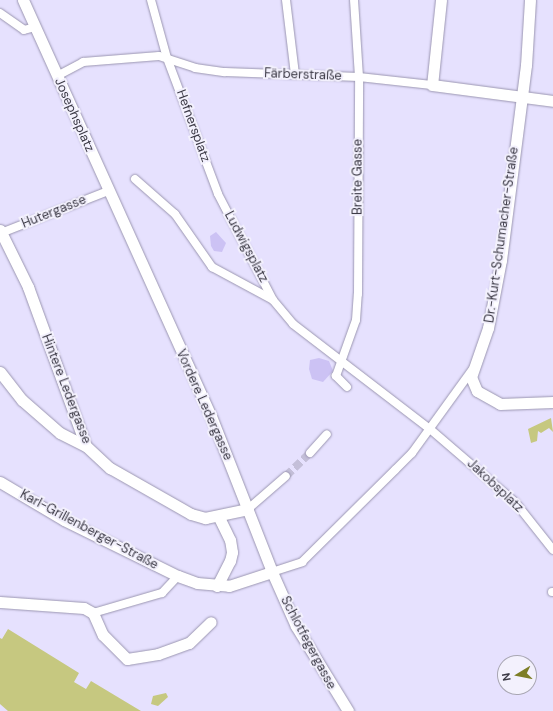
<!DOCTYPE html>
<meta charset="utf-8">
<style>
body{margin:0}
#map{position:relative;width:553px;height:711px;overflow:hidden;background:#e6e1fe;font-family:"DM Sans",sans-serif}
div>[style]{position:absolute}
.green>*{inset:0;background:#c6c880}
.water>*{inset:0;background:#ccc2f4}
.pedestrian-tunnel>*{height:8px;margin-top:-4px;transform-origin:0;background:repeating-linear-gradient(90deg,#c4bfd9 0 8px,transparent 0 12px)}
.roads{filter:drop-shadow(0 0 1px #9b96b1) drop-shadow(0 0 1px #9b96b1)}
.pedestrian>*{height:8px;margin:-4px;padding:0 4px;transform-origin:4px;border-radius:4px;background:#fff}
.minor>*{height:11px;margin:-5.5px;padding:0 5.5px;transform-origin:5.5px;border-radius:5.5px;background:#fff}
span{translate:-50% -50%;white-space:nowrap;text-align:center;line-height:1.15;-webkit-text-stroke:4px #f3f1fd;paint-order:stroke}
.street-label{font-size:13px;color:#3b3945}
.north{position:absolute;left:497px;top:655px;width:40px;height:40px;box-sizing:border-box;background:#f3f1fd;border:1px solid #a9a7b3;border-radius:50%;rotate:260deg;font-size:11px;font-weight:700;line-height:16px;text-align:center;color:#3b3945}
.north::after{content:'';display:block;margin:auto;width:14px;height:18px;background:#7d7e26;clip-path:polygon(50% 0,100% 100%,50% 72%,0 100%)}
</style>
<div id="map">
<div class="green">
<div style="clip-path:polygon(551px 418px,553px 432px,549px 428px,541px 433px,538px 431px,537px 441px,531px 443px,528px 429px)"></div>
<div style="clip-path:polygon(8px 629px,79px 673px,74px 682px,86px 689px,91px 681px,141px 711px,8px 711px,0 704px,0 638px,2px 639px)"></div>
<div style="clip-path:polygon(166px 693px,168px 697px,158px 706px,151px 704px,153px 696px)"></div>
</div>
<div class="water">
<div style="clip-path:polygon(216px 232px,226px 243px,222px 252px,214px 251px,211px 246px,210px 236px)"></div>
<div style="clip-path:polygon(319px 358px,329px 361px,333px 371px,323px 382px,312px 379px,309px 369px,310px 360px)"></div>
</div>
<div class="pedestrian-tunnel">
<div style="left:286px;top:476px;width:33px;rotate:-44deg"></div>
</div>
<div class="roads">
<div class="pedestrian">
<div style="left:151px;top:0;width:60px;rotate:74.6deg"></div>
<div style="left:167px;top:58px;width:145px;rotate:69.4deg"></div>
<div style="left:218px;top:194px;width:119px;rotate:62.6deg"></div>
<div style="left:286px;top:0;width:75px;rotate:83.1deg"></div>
<div style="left:0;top:13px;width:29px;rotate:35deg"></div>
<div style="left:24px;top:30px;width:11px;rotate:-15deg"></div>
<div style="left:57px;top:76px;width:30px;rotate:-28deg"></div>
<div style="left:83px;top:62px;width:76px;rotate:-4.5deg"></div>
<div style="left:159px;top:56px;width:38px;rotate:18deg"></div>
<div style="left:195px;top:68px;width:30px;rotate:8deg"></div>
<div style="left:225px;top:72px;width:134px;rotate:2.1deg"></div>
<div style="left:359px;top:77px;width:73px;rotate:6.3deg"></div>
<div style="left:135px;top:179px;width:53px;rotate:41.2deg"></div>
<div style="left:175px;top:214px;width:65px;rotate:55.1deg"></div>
<div style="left:212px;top:267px;width:69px;rotate:28.4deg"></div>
<div style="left:273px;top:300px;width:31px;rotate:50deg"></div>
<div style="left:293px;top:324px;width:173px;rotate:37.5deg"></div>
<div style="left:430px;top:429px;width:112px;rotate:40.7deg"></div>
<div style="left:515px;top:502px;width:61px;rotate:51.6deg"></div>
<div style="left:1px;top:233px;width:115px;rotate:-21.4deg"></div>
<div style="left:347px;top:387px;width:16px;rotate:-135deg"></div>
<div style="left:336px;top:376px;width:59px;rotate:-70.3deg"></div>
<div style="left:356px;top:320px;width:26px;rotate:-86deg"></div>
<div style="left:358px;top:294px;width:217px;rotate:-89.7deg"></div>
<div style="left:359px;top:77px;width:77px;rotate:-93.7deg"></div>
<div style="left:310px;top:453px;width:25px;rotate:-48deg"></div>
<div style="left:248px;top:509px;width:50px;rotate:-41deg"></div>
<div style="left:272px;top:572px;width:32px;rotate:-18deg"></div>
<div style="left:302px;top:562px;width:131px;rotate:-44.7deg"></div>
<div style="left:395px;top:470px;width:24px;rotate:-45deg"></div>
<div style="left:412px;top:453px;width:102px;rotate:-54.1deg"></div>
<div style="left:552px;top:592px;width:1px"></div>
<div style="left:93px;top:613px;width:72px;rotate:-16.2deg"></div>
<div style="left:162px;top:593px;width:23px;rotate:-47deg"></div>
</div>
<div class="minor">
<div style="left:23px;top:0;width:457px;rotate:65.7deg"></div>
<div style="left:211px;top:416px;width:168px;rotate:68.6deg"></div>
<div style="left:272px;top:572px;width:59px;rotate:66deg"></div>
<div style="left:296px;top:626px;width:100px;rotate:58.5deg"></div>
<div style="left:441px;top:0;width:85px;rotate:96deg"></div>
<div style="left:432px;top:85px;width:122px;rotate:7.5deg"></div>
<div style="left:530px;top:0;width:65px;rotate:93.5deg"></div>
<div style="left:526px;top:65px;width:197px;rotate:97.3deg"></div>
<div style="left:501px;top:260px;width:69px;rotate:100.8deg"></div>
<div style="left:488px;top:328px;width:52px;rotate:109.1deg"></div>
<div style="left:471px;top:377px;width:15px;rotate:67deg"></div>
<div style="left:477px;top:391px;width:26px;rotate:29deg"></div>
<div style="left:500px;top:404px;width:53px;rotate:-2.2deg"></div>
<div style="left:0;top:230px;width:64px;rotate:63.8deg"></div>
<div style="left:28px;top:287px;width:169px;rotate:70deg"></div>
<div style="left:86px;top:446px;width:33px;rotate:43deg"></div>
<div style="left:110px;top:468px;width:93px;rotate:29.6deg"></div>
<div style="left:191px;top:514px;width:15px;rotate:16deg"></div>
<div style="left:205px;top:518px;width:44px;rotate:-11.8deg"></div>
<div style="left:0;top:372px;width:36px;rotate:52deg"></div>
<div style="left:22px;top:400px;width:50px;rotate:41deg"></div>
<div style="left:60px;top:433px;width:29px;rotate:27deg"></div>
<div style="left:0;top:482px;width:74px;rotate:30.7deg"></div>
<div style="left:64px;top:520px;width:127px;rotate:26.2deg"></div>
<div style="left:178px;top:576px;width:20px;rotate:20deg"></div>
<div style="left:197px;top:583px;width:32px;rotate:5deg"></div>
<div style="left:229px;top:586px;width:45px;rotate:-18deg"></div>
<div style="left:217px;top:586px;width:28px;rotate:-63deg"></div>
<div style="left:230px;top:561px;width:9px;rotate:-77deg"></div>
<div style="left:232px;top:552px;width:12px;rotate:-99deg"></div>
<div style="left:230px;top:540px;width:25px;rotate:-116deg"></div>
<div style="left:0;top:602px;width:84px;rotate:4.1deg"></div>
<div style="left:84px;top:608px;width:10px;rotate:29deg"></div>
<div style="left:93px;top:613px;width:24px;rotate:66deg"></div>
<div style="left:103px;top:635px;width:34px;rotate:45deg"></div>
<div style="left:127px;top:659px;width:31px;rotate:-9deg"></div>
<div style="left:158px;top:654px;width:33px;rotate:-20deg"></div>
<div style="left:189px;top:643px;width:30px;rotate:-44deg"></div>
</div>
</div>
<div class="street-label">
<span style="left:303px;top:75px;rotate:2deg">Färberstraße</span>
<span style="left:74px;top:115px;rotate:66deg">Josephsplatz</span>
<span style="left:193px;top:126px;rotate:70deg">Hefnersplatz</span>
<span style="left:358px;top:177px;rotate:-90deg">Breite Gasse</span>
<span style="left:54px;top:212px;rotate:-22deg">Hutergasse</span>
<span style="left:502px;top:235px;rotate:-82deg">Dr.-Kurt-Schumacher-Straße</span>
<span style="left:246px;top:247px;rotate:62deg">Ludwigsplatz</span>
<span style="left:66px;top:389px;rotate:69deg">Hintere Ledergasse</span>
<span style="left:204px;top:405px;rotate:66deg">Vordere Ledergasse</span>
<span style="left:495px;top:486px;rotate:43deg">Jakobsplatz</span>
<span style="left:89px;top:530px;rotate:28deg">Karl-Grillenberger-Straße</span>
<span style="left:308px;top:643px;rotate:62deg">Schlotfegergasse</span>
</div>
<div class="north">N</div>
</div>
